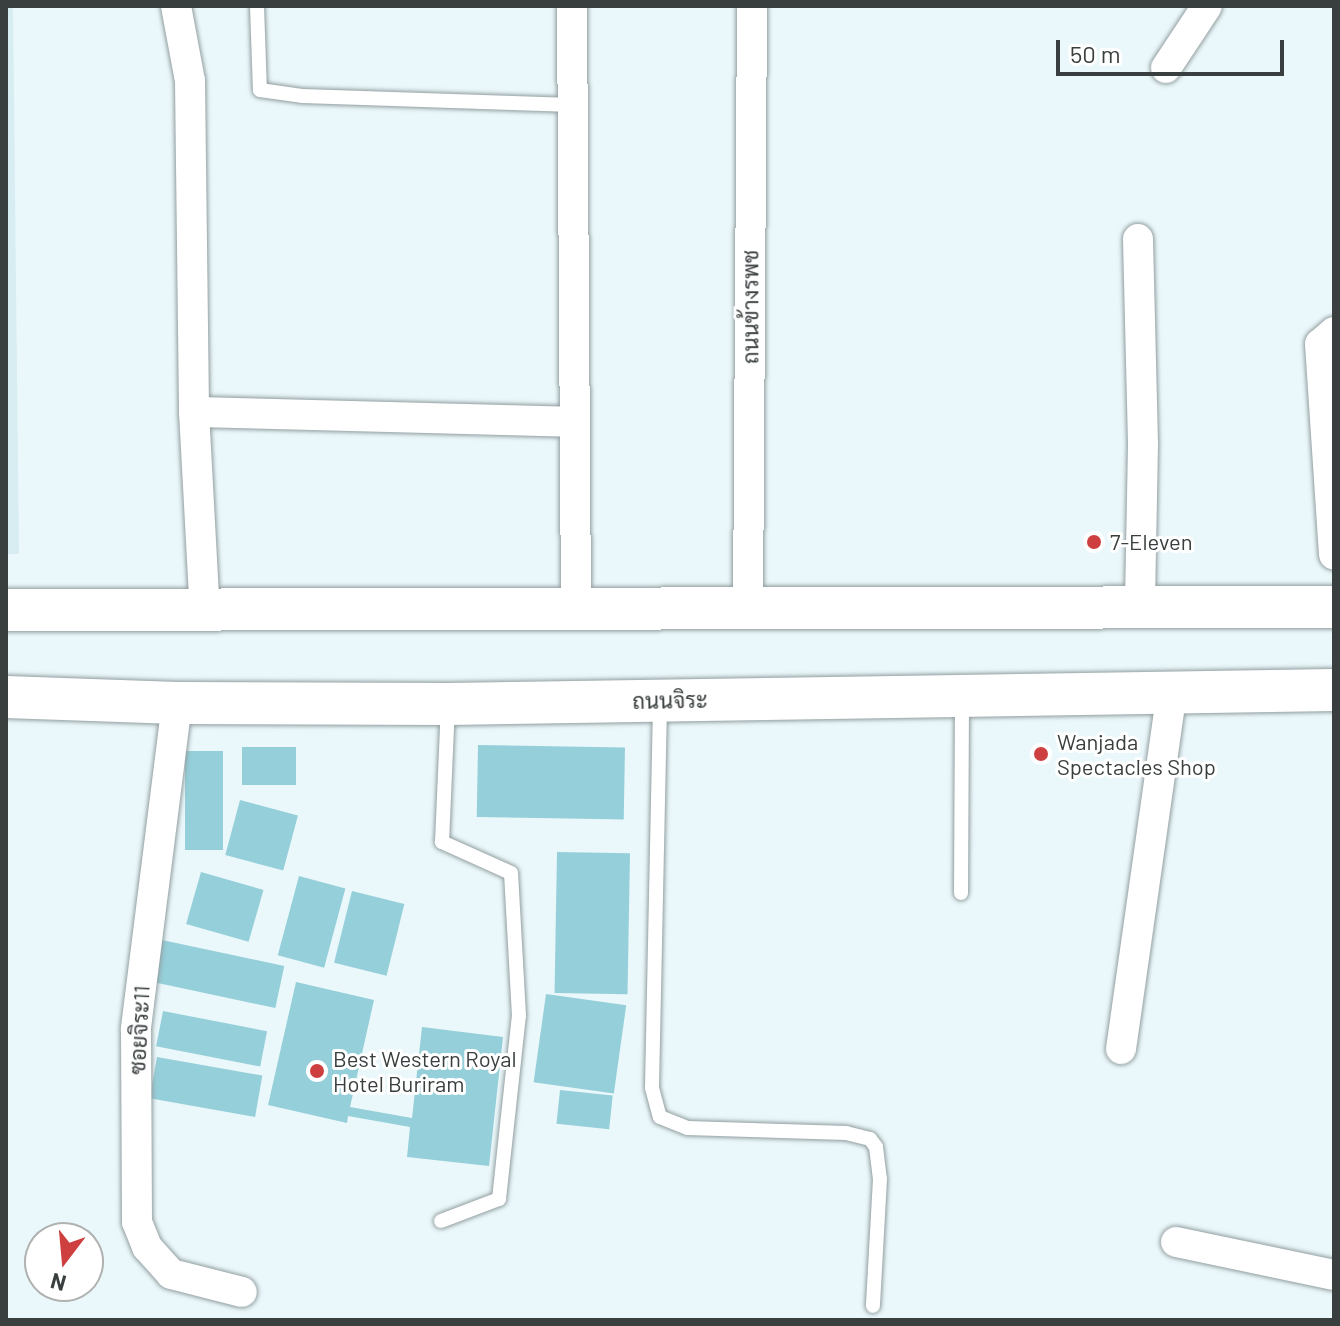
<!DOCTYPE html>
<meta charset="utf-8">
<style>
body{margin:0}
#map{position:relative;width:1340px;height:1326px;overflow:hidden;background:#ebf8fb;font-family:Barlow,Sarabun,sans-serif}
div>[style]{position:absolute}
.built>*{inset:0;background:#d8edf1}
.building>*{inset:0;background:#95cfd9;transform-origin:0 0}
.roads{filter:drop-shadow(0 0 2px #929ea0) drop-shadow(0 0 2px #929ea0)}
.lane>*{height:14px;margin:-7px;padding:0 7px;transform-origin:7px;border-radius:7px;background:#fff}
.street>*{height:30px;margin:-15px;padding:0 15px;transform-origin:15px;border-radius:15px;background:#fff}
.secondary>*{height:42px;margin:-21px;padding:0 21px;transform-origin:21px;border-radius:21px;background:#fff}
.dots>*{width:22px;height:22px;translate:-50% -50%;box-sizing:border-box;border:4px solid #fff;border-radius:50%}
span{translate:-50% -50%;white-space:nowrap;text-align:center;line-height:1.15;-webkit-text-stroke:6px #fff;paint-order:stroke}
.street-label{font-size:22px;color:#393e3f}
.poi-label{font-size:22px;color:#393e3f}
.left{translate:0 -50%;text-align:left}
.frame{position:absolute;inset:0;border:8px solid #393e3f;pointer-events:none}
.north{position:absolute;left:24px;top:1222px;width:80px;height:80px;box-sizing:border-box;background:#fff;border:2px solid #b0b2b2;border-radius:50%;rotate:196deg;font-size:22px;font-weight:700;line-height:32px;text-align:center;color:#393e3f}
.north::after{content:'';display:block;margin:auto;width:28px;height:36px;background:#ce3f40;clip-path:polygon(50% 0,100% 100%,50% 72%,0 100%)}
.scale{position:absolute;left:1056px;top:40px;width:228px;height:36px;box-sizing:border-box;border:4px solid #393e3f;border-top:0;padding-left:10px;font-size:24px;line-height:28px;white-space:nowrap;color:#393e3f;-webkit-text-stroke:6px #fff;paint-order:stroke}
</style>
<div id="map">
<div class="built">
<div style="clip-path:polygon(6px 6px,13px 6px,19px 554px,6px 554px)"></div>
</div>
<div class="building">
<div style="left:478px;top:745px;width:147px;height:72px;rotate:1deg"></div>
<div style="left:242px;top:747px;width:54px;height:38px"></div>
<div style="left:185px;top:751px;width:38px;height:99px"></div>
<div style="left:240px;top:800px;width:60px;height:57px;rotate:15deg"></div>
<div style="left:557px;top:852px;width:73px;height:141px;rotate:1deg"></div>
<div style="left:201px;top:872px;width:65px;height:54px;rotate:16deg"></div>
<div style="left:299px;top:876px;width:48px;height:82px;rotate:15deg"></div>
<div style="left:352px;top:891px;width:54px;height:74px;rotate:14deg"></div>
<div style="left:162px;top:940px;width:125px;height:43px;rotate:12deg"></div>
<div style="clip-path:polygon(296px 982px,374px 1000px,350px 1107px,412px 1118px,422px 1027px,503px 1037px,489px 1166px,407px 1157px,410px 1127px,348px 1116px,347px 1123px,268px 1105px)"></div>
<div style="left:546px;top:994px;width:81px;height:89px;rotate:8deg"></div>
<div style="left:163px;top:1011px;width:106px;height:36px;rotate:11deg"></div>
<div style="left:157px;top:1057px;width:107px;height:42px;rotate:10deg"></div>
<div style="left:560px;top:1090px;width:53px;height:34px;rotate:6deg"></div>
</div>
<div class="roads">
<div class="lane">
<div style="left:257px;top:6px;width:84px;rotate:88deg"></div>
<div style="left:260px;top:90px;width:42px;rotate:8.1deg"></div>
<div style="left:302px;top:96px;width:271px;rotate:1.9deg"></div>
<div style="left:660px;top:705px;width:383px;rotate:91.2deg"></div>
<div style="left:652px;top:1088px;width:30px;rotate:75deg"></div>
<div style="left:660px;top:1117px;width:29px;rotate:22deg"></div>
<div style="left:687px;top:1128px;width:159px;rotate:1.8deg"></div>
<div style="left:846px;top:1133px;width:25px;rotate:14deg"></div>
<div style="left:870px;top:1139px;width:10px;rotate:53deg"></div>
<div style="left:876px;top:1147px;width:32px;rotate:83deg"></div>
<div style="left:880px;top:1179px;width:127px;rotate:93.2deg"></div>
<div style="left:961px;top:893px;width:194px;rotate:-89.7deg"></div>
<div style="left:441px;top:1221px;width:62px;rotate:-20.8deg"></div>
<div style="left:499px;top:1199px;width:184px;rotate:-83.8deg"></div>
<div style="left:519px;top:1016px;width:143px;rotate:-93.2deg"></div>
<div style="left:511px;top:873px;width:76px;rotate:-155.8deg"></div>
<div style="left:442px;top:842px;width:135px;rotate:-87.5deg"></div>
</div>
<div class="street">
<div style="left:176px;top:6px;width:76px;rotate:79.4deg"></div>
<div style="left:190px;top:81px;width:331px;rotate:89.3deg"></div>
<div style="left:194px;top:412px;width:380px;rotate:1.5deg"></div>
<div style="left:572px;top:6px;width:605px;rotate:89.62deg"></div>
<div style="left:1166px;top:68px;width:74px;rotate:-56.5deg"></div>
<div style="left:1138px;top:239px;width:206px;rotate:88.6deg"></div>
<div style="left:1143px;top:445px;width:162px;rotate:91.1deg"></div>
<div style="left:1334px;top:332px;width:18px;rotate:139deg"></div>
<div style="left:1320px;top:344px;width:211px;rotate:86.2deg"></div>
<div style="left:194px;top:412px;width:200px;rotate:86.9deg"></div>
<div style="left:748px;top:608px;width:602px;rotate:-89.62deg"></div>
<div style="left:177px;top:703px;width:329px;rotate:97.2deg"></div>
<div style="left:136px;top:1029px;width:193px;rotate:89.7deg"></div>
<div style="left:137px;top:1222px;width:27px;rotate:68deg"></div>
<div style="left:147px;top:1247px;width:36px;rotate:48deg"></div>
<div style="left:171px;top:1274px;width:73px;rotate:14.2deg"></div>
<div style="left:1121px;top:1049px;width:363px;rotate:-81.9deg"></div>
<div style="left:1176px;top:1242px;width:161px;rotate:11.8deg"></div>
</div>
<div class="secondary">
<div style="left:6px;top:610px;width:1328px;rotate:-0.13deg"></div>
<div style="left:6px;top:697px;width:171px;rotate:2deg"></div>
<div style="left:177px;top:703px;width:271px;rotate:0.2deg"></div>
<div style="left:448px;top:704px;width:886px;rotate:-0.91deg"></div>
</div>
</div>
<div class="dots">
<div style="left:1094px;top:542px;background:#ce3f40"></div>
<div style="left:1041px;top:754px;background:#ce3f40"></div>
<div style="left:317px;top:1071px;background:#ce3f40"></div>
</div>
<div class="street-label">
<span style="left:750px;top:307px;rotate:-90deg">ถนนข้างรพช</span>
<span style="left:670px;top:700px;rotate:-1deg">ถนนจิระ</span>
<span style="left:139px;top:1030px;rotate:-87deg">ซอยจิระ11</span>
</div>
<div class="poi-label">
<span class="left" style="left:1110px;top:542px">7-Eleven</span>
<span class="left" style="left:1057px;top:754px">Wanjada<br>Spectacles Shop</span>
<span class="left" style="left:333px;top:1071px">Best Western Royal<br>Hotel Buriram</span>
</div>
<div class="frame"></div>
<div class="north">N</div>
<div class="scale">50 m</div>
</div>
